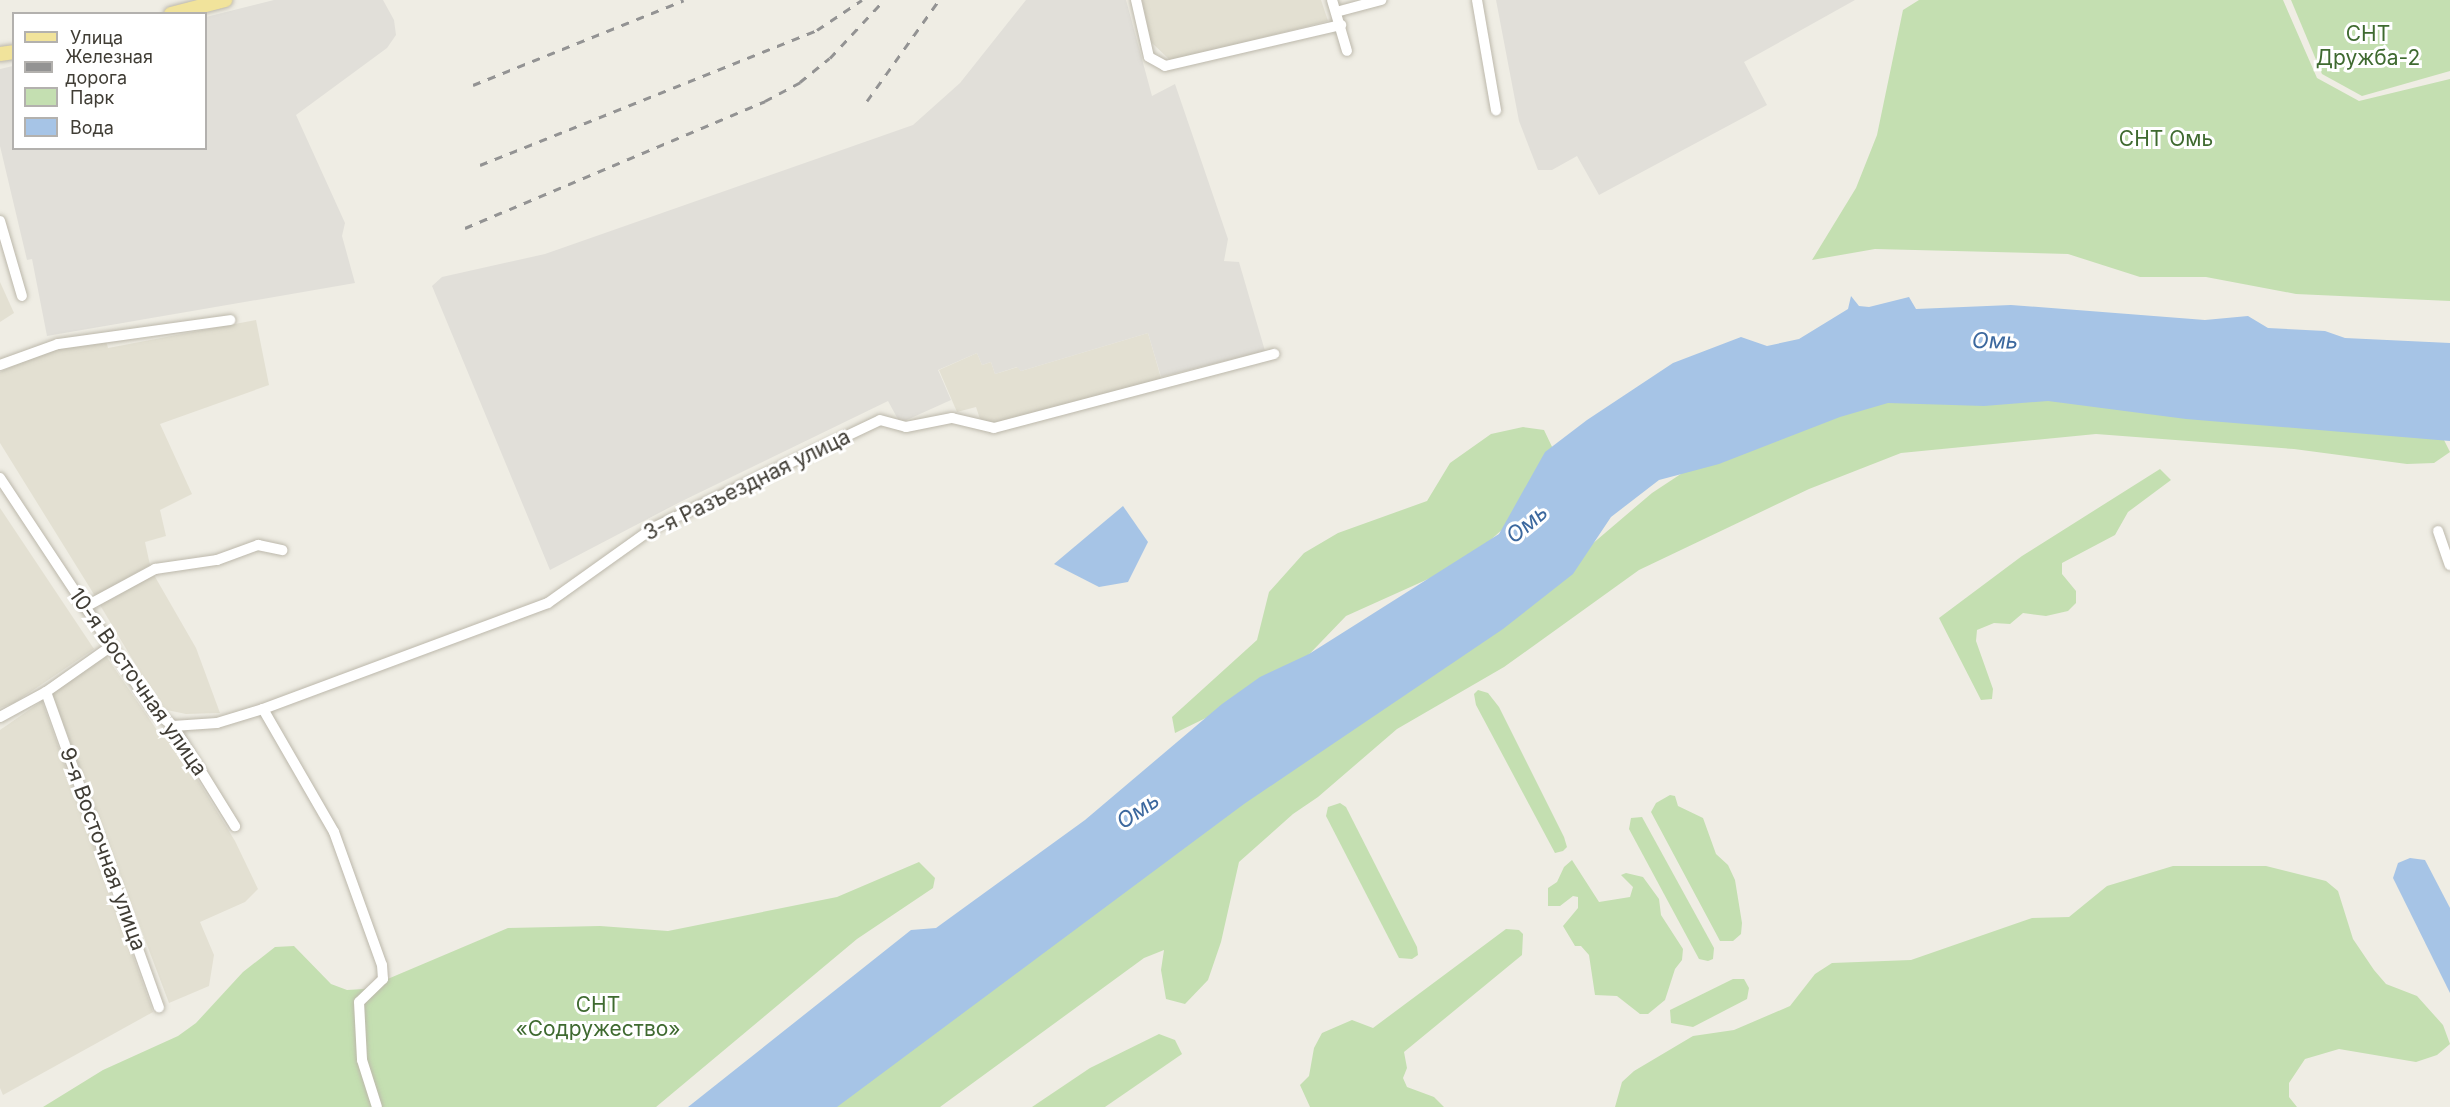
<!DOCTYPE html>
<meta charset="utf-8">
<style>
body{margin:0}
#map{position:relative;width:2450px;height:1107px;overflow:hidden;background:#efede4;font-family:Inter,sans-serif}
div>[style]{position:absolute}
.residential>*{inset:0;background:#e3e0d2}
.industrial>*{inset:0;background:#e1dfd9}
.green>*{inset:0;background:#c4dfb1}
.water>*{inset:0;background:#a6c4e6}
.roads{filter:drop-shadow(0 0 2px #bcb8ab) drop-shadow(0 0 2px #bcb8ab)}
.minor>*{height:10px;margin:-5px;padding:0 5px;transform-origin:5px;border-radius:5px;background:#fff}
.major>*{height:14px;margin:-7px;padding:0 7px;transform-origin:7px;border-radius:7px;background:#f1e39b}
.rail>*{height:3px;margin-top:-1.5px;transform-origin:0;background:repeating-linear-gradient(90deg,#939393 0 8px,transparent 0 16px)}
span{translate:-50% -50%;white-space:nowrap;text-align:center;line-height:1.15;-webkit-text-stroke:6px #fff;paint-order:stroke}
.park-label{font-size:21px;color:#3f6a30}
.street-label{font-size:21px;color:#403d35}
.water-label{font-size:22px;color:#3c689e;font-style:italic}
.legend{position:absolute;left:12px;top:12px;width:195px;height:138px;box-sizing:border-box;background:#fff;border:2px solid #b3b1ae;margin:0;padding:8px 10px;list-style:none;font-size:18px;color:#403d35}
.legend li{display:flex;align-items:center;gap:12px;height:30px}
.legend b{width:30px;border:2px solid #b3b1ae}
</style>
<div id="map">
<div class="residential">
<div style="clip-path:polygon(1142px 0,1321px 0,1328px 21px,1171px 61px,1151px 42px)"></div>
<div style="clip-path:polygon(0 282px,14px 313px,0 322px)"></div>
<div style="clip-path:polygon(256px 320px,269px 385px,160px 424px,192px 494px,160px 510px,166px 536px,145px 542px,150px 565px,95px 596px,0 443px,0 372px,49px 350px,106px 341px,108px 348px)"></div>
<div style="clip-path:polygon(1148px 333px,1161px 378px,1156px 384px,989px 426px,981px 422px,976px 407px,957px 412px,939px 370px,977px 353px,982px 365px,991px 362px,995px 374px,1018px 367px,1021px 371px)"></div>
<div style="clip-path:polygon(0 508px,94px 649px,14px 703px,0 708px)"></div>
<div style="clip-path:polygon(154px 575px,196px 648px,220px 713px,186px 714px,162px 709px,100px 605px)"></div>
<div style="clip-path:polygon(106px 656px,157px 730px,162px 728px,169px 733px,235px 841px,258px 889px,245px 902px,200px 922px,214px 955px,209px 986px,169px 1003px,52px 694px)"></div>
<div style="clip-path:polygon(42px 701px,153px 1012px,3px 1095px,0 1088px,0 730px)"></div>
</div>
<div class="industrial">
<div style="clip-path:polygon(274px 0,383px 0,394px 20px,396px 35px,387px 48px,296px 115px,345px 223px,342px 236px,355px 283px,47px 336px,32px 259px,27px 260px,0 146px,0 69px,13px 66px,14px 148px,206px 148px,206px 17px)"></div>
<div style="clip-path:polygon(1026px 0,1126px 0,1152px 96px,1175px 84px,1228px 239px,1224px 261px,1239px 262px,1265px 351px,1161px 377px,1148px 333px,1021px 371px,1017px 367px,995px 374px,991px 362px,982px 365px,977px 353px,938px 370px,951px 400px,900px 423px,888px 401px,680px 502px,550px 570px,432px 286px,442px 277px,545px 254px,913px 125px,960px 83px)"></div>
<div style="clip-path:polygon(1496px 0,1855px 0,1744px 62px,1767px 105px,1599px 195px,1577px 156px,1552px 170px,1538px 170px,1519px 121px)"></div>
</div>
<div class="green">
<div style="clip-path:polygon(1919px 0,2283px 0,2317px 78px,2359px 101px,2450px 79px,2450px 301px,2296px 294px,2206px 277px,2140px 277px,2068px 254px,1875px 249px,1812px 260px,1856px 188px,1877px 135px,1903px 10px)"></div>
<div style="clip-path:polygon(2291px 0,2450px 0,2450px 71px,2362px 96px,2322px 74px)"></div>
<div style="clip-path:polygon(2020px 393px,2440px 432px,2450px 452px,2434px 463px,2407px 464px,2294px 449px,2096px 434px,1901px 453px,1809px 489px,1639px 570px,1504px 667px,1397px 729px,1318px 797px,1293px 814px,1239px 862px,1221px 942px,1208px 980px,1185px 1004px,1166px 999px,1161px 970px,1164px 950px,1144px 958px,940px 1107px,822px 1107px,1544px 585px,1652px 493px,1702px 460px,1877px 399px)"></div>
<div style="clip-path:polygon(1523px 427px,1544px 430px,1555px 453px,1524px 510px,1466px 562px,1346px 616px,1295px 669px,1247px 698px,1175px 733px,1172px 717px,1257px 640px,1269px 592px,1304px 553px,1338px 533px,1427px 501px,1450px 463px,1491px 434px)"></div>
<div style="clip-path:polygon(2160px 469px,2171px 480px,2128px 512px,2115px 535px,2062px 563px,2062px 574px,2076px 591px,2076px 603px,2068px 611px,2046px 616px,2023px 613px,2010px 624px,1994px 623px,1977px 630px,1976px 641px,1993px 689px,1992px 699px,1981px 700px,1939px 618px,2022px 556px)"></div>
<div style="clip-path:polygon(1478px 690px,1488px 693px,1499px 707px,1564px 837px,1567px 847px,1563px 851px,1555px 853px,1476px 705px,1474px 694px)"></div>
<div style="clip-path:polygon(1670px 795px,1675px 796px,1678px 806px,1703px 818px,1716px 854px,1728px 865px,1735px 880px,1742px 923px,1741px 934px,1733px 941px,1720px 941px,1651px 812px,1656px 803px)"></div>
<div style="clip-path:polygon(1340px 803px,1346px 807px,1417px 947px,1418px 955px,1412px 959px,1399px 958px,1326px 816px,1328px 807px)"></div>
<div style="clip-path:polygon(1642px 817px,1714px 948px,1713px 959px,1708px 961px,1699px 959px,1629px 829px,1631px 818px)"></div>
<div style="clip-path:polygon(1572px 860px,1599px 902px,1630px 897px,1633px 887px,1621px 875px,1626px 873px,1643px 877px,1659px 899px,1661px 915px,1683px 949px,1682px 960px,1675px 969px,1665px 1000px,1648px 1014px,1640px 1014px,1617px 996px,1595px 995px,1589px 955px,1581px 946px,1575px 946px,1563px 926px,1578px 908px,1578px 897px,1573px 896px,1560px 906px,1548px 906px,1548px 888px,1557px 882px,1564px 867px)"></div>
<div style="clip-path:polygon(919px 862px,935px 878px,933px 888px,857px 939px,656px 1107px,43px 1107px,103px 1070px,178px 1036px,196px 1023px,243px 972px,275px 947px,294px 946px,331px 984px,347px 990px,364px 989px,508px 928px,600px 926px,668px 931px,837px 897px)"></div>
<div style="clip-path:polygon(2173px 866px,2266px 866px,2326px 881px,2338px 891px,2353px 939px,2374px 970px,2386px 984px,2417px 996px,2443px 1025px,2450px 1044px,2437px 1055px,2416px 1062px,2339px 1049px,2305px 1059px,2289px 1083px,2289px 1097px,2297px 1107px,1615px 1107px,1622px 1082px,1634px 1071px,1693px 1036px,1734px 1030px,1790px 1006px,1815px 974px,1832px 963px,1911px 960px,2032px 918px,2069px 917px,2107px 886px)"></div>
<div style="clip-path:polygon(1506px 929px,1519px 930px,1523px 934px,1522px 955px,1404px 1052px,1407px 1068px,1403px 1078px,1407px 1087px,1434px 1097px,1444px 1107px,1310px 1107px,1300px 1085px,1309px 1076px,1314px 1048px,1322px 1033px,1352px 1020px,1373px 1028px)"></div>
<div style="clip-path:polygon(1733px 979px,1744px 979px,1749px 988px,1747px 999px,1693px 1027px,1671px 1023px,1670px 1010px)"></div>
<div style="clip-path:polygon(1159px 1034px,1175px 1040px,1182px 1054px,1105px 1107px,1032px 1107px,1090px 1068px)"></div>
</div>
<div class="water">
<div style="clip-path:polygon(1851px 296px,1859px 306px,1869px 307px,1909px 297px,1916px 309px,2011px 305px,2205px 320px,2248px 316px,2268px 328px,2325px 331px,2345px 338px,2450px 343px,2450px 441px,2186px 419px,2048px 401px,1984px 406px,1888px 403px,1840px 417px,1719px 464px,1659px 480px,1611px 517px,1573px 574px,1503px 629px,1244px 804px,837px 1107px,688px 1107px,911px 930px,936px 928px,1085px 820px,1222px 704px,1260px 677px,1309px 654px,1499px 534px,1545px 452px,1587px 420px,1673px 363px,1741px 337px,1767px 346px,1799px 339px,1848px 309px)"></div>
<div style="clip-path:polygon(1123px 506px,1148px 542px,1128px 582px,1099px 587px,1054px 564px)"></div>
<div style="clip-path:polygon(2410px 858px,2425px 860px,2450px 908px,2450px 993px,2393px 878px,2398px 863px)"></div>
</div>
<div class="roads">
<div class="minor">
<div style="left:1136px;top:0;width:58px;rotate:77.2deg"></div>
<div style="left:1149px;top:57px;width:18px;rotate:29deg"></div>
<div style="left:1165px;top:66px;width:181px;rotate:-13.1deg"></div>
<div style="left:1332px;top:0;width:53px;rotate:73.6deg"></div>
<div style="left:1477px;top:0;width:112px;rotate:80.2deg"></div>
<div style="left:1336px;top:12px;width:47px;rotate:-14.9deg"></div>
<div style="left:0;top:221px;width:78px;rotate:73.7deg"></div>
<div style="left:0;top:365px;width:62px;rotate:-19.9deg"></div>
<div style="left:58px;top:344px;width:174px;rotate:-7.9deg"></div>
<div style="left:0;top:478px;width:279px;rotate:56.5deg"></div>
<div style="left:154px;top:711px;width:24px;rotate:38deg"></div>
<div style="left:173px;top:726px;width:118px;rotate:58.2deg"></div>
<div style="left:2438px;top:531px;width:36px;rotate:71deg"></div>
<div style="left:85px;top:607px;width:80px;rotate:-28.5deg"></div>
<div style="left:155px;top:569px;width:63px;rotate:-8.3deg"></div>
<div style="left:217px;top:560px;width:44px;rotate:-20.1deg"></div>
<div style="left:258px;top:545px;width:25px;rotate:12deg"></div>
<div style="left:46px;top:692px;width:335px;rotate:70.3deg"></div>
<div style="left:263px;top:709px;width:142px;rotate:60deg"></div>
<div style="left:334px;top:832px;width:141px;rotate:70.2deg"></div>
<div style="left:382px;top:965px;width:14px;rotate:86deg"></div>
<div style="left:383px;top:979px;width:33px;rotate:136deg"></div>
<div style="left:359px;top:1002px;width:58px;rotate:87deg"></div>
<div style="left:362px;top:1060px;width:49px;rotate:72.3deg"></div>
<div style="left:0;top:717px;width:52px;rotate:-28.5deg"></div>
<div style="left:46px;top:692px;width:78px;rotate:-35.1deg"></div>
<div style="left:173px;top:726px;width:44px;rotate:-3.9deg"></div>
<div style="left:217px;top:723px;width:48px;rotate:-16.9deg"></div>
<div style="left:263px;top:709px;width:304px;rotate:-20.4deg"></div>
<div style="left:548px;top:603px;width:129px;rotate:-35.5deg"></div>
<div style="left:653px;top:528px;width:251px;rotate:-25.4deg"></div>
<div style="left:880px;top:420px;width:27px;rotate:15deg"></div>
<div style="left:906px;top:427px;width:47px;rotate:-11.1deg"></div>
<div style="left:952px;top:418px;width:43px;rotate:13.4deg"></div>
<div style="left:994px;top:428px;width:290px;rotate:-14.8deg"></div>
</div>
<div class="major">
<div style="left:171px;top:14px;width:56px;rotate:-14.5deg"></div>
<div style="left:0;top:54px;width:14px;rotate:-8deg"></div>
</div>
</div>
<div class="rail">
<div style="left:473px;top:85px;width:227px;rotate:-21.9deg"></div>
<div style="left:867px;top:101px;width:124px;rotate:-54.5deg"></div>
<div style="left:480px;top:165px;width:363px;rotate:-21.8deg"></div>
<div style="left:817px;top:30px;width:54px;rotate:-33.7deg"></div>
<div style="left:465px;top:228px;width:326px;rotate:-22.9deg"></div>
<div style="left:765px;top:101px;width:40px;rotate:-28deg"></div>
<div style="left:800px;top:82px;width:38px;rotate:-39deg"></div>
<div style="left:830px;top:58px;width:79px;rotate:-47deg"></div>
</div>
<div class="park-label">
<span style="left:2368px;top:46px">СНТ<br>Дружба-2</span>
<span style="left:2166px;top:139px">СНТ Омь</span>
<span style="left:598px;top:1017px">СНТ<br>«Содружество»</span>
</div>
<div class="street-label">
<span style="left:747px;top:485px;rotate:-26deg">3-я Разъездная улица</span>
<span style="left:138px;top:682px;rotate:55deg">10-я Восточная улица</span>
<span style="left:103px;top:849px;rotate:70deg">9-я Восточная улица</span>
</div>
<div class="water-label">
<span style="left:1995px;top:341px;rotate:1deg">Омь</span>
<span style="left:1527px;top:524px;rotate:-40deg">Омь</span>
<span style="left:1138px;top:811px;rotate:-34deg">Омь</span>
</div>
<ul class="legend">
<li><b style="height:8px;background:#f1e39b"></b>Улица</li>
<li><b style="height:8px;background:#939393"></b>Железная дорога</li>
<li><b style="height:16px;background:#c4dfb1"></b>Парк</li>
<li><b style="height:16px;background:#a6c4e6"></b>Вода</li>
</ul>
</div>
